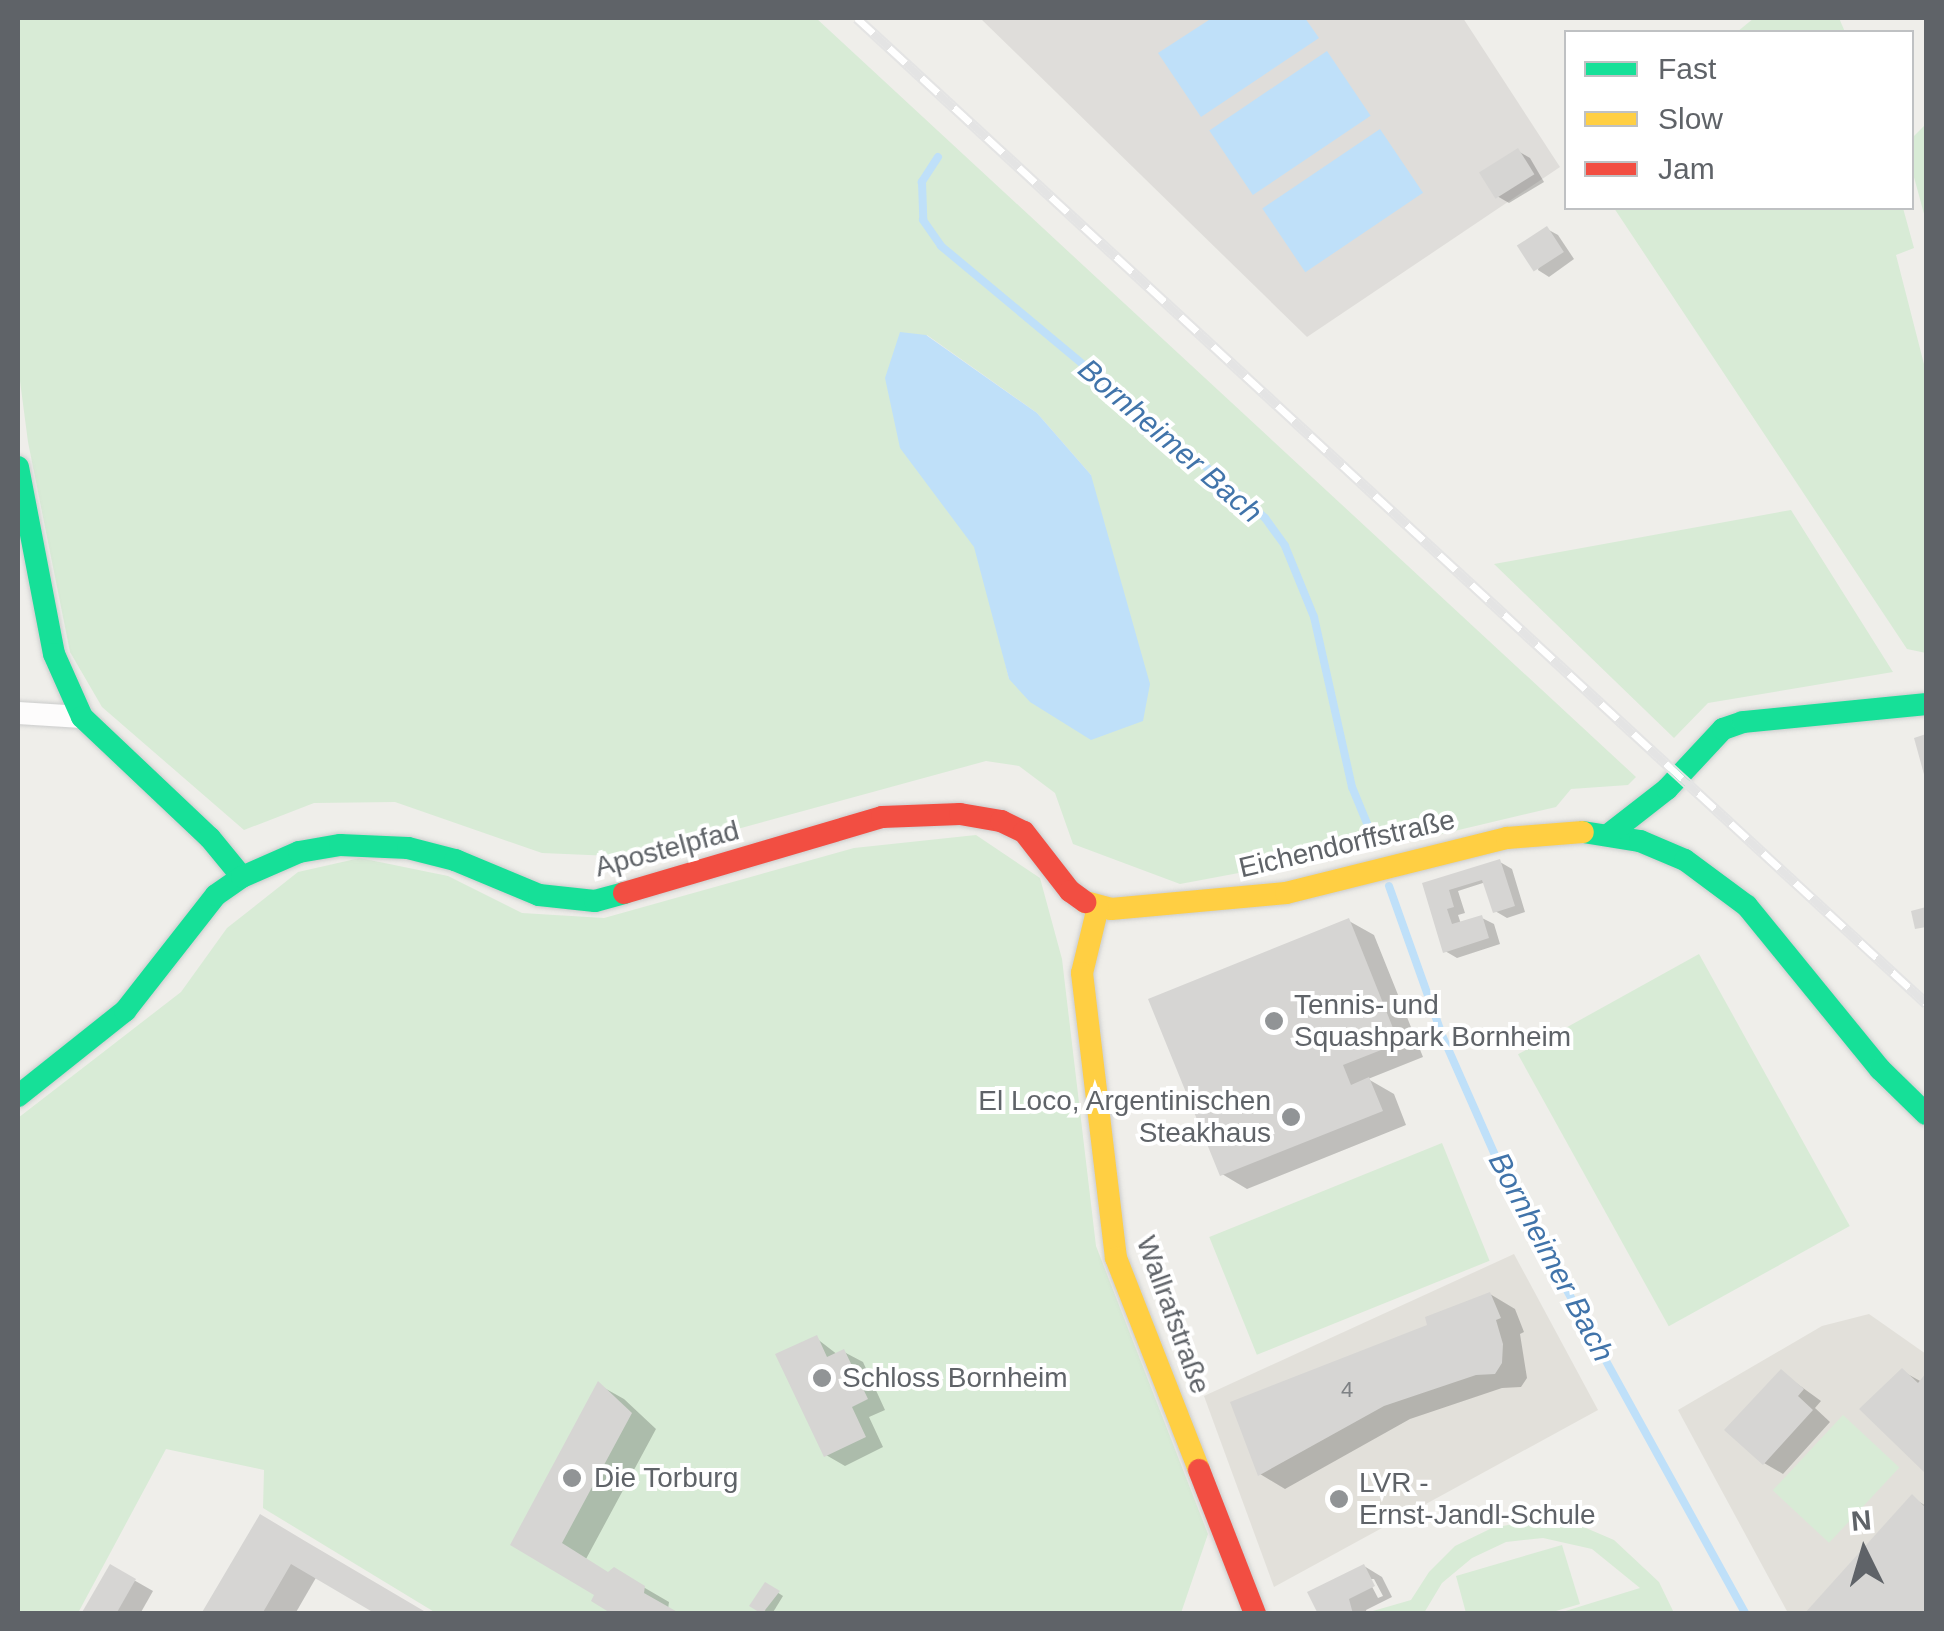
<!DOCTYPE html>
<meta charset="utf-8">
<style>
body{margin:0}
#map{position:relative;width:1944px;height:1631px;overflow:hidden;background:#efeeea;font-family:Arial,sans-serif}
div>[style]{position:absolute}
.industrial>*{inset:0;background:#dfddda}
.education>*{inset:0;background:#e2e0da}
.green>*{inset:0;background:#d8ebd6;transform-origin:0 0}
.water>*{inset:0;background:#bfe0f9;transform-origin:0 0}
.shadow>*{inset:0;background:#0003}
.stream>*{height:8px;margin:-4px;padding:0 4px;transform-origin:4px;border-radius:4px;background:#bfe0f9}
.building>*{inset:0;background:#d6d5d3;transform-origin:0 0}
.roads{filter:drop-shadow(0 0 2px #cbcccc) drop-shadow(0 0 2px #cbcccc)}
.street>*{height:22px;margin:-11px;padding:0 11px;transform-origin:11px;border-radius:11px;background:#fdfcfc}
.fast>*{height:22px;margin:-11px;padding:0 11px;transform-origin:11px;border-radius:11px;background:#16e098}
.slow>*{height:22px;margin:-11px;padding:0 11px;transform-origin:11px;border-radius:11px;background:#ffcf43}
.jam>*{height:22px;margin:-11px;padding:0 11px;transform-origin:11px;border-radius:11px;background:#f24e42}
.rail>*{height:11px;margin-top:-5.5px;transform-origin:0;background:repeating-linear-gradient(90deg,#fff 0 22px,#e4e4e4 0 44px);box-sizing:border-box;border-block:2px solid #e4e4e4}
.dots>*{width:28px;height:28px;translate:-50% -50%;box-sizing:border-box;border:5px solid #fff;border-radius:50%}
span{translate:-50% -50%;white-space:nowrap;text-align:center;line-height:1.15;-webkit-text-stroke:8px #fff;paint-order:stroke}
.number-label{font-size:22px;color:#7e8184}
.number-label span{-webkit-text-stroke-width:0}
.street-label{font-size:28px;color:#5f6368}
.poi-label{font-size:28px;color:#5f6368}
.left{translate:0 -50%;text-align:left}
.right{translate:-100% -50%;text-align:right}
.water-label{font-size:30px;color:#4174aa;font-style:italic}
.frame{position:absolute;inset:0;border:20px solid #5f6368;pointer-events:none}
.legend{position:absolute;left:1564px;top:30px;width:350px;height:180px;box-sizing:border-box;background:#fff;border:2px solid #bfc1c3;margin:0;padding:12px 18px;list-style:none;font-size:30px;color:#5f6368}
.legend li{display:flex;align-items:center;gap:20px;height:50px}
.legend b{width:50px;border:2px solid #bfc1c3}
.north{position:absolute;left:1814px;top:1501px;width:100px;height:100px;-webkit-text-stroke:8px #fff;paint-order:stroke;rotate:355deg;font-size:28px;font-weight:700;line-height:40px;text-align:center;color:#5f6368}
.north::after{content:'';display:block;margin:auto;width:35px;height:45px;background:#5f6368;clip-path:polygon(50% 0,100% 100%,50% 72%,0 100%)}
</style>
<div id="map">
<div class="industrial">
<div style="clip-path:polygon(980px 18px,1463px 18px,1560px 167px,1307px 337px)"></div>
</div>
<div class="education">
<div style="clip-path:polygon(1514px 1254px,1598px 1410px,1274px 1587px,1204px 1396px)"></div>
<div style="clip-path:polygon(1869px 1314px,1926px 1354px,1926px 1613px,1788px 1613px,1678px 1410px,1822px 1326px)"></div>
</div>
<div class="green">
<div style="clip-path:polygon(evenodd,18px 18px,816px 18px,1636px 777px,1628px 785px,1571px 789px,1556px 807px,1425px 838px,1180px 884px,1073px 844px,1055px 793px,1019px 766px,986px 761px,635px 857px,542px 853px,395px 802px,314px 803px,244px 830px,102px 707px,70px 652px,28px 442px,18px 366px,18px 18px,927px 335px,1037px 413px,1091px 475px,1009px 679px,927px 335px)"></div>
<div style="clip-path:polygon(1754px 18px,1839px 18px,1845px 32px,1737px 32px)"></div>
<div style="clip-path:polygon(1926px 124px,1926px 221px,1912px 170px,1912px 138px)"></div>
<div style="clip-path:polygon(1614px 208px,1903px 208px,1914px 248px,1896px 255px,1926px 372px,1926px 653px,1907px 649px)"></div>
<div style="clip-path:polygon(1791px 510px,1893px 672px,1708px 703px,1674px 738px,1494px 564px)"></div>
<div style="clip-path:polygon(976px 835px,1040px 878px,1062px 959px,1096px 1246px,1208px 1534px,1181px 1613px,436px 1613px,263px 1508px,264px 1470px,166px 1449px,78px 1613px,18px 1614px,18px 1118px,181px 992px,227px 928px,298px 872px,360px 858px,448px 876px,522px 913px,604px 918px,854px 848px)"></div>
<div style="left:1699px;top:954px;width:311px;height:207px;rotate:61deg"></div>
<div style="left:1442px;top:1143px;width:127px;height:251px;rotate:68deg"></div>
<div style="left:1843px;top:1415px;width:77px;height:103px;rotate:43deg"></div>
<div style="clip-path:polygon(1535px 1520px,1579px 1525px,1614px 1540px,1659px 1582px,1674px 1613px,1559px 1613px,1640px 1588px,1592px 1549px,1543px 1538px,1506px 1542px,1472px 1558px,1442px 1583px,1424px 1613px,1366px 1613px,1411px 1600px,1429px 1572px,1455px 1546px,1492px 1528px)"></div>
<div style="clip-path:polygon(1562px 1545px,1580px 1604px,1549px 1613px,1466px 1613px,1456px 1576px)"></div>
</div>
<div class="water">
<div style="clip-path:polygon(1212px 18px,1305px 18px,1319px 38px,1201px 117px,1158px 53px)"></div>
<div style="left:1327px;top:51px;width:78px;height:142px;rotate:56deg"></div>
<div style="left:1380px;top:129px;width:77px;height:142px;rotate:56deg"></div>
<div style="clip-path:polygon(900px 332px,926px 335px,1037px 413px,1091px 475px,1150px 684px,1143px 721px,1091px 740px,1030px 702px,1009px 679px,974px 547px,900px 448px,885px 378px)"></div>
</div>
<div class="shadow">
<div style="clip-path:polygon(1518px 151px,1530px 158px,1544px 182px,1509px 203px,1497px 196px)"></div>
<div style="clip-path:polygon(1547px 229px,1558px 235px,1574px 259px,1549px 277px,1538px 270px)"></div>
<div style="clip-path:polygon(1500px 862px,1512px 869px,1525px 912px,1507px 918px,1495px 911px,1486px 882px,1458px 891px,1465px 913px,1458px 915px,1461px 924px,1482px 918px,1494px 924px,1500px 944px,1457px 958px,1445px 951px,1425px 885px)"></div>
<div style="clip-path:polygon(1349px 921px,1374px 935px,1423px 1057px,1368px 1079px,1394px 1094px,1406px 1125px,1247px 1189px,1222px 1174px)"></div>
<div style="clip-path:polygon(1490px 1294px,1515px 1309px,1524px 1332px,1520px 1334px,1527px 1378px,1521px 1387px,1502px 1388px,1410px 1419px,1285px 1489px,1260px 1474px,1430px 1327px)"></div>
<div style="clip-path:polygon(816px 1338px,838px 1355px,844px 1352px,863px 1362px,885px 1410px,869px 1417px,883px 1447px,845px 1466px,826px 1455px)"></div>
<div style="clip-path:polygon(1902px 1371px,1922px 1382px,1926px 1377px,1926px 1470px,1863px 1409px)"></div>
<div style="clip-path:polygon(1781px 1372px,1821px 1401px,1815px 1408px,1830px 1422px,1783px 1474px,1764px 1463px)"></div>
<div style="clip-path:polygon(599px 1385px,624px 1399px,656px 1429px,586px 1559px,609px 1574px,614px 1570px,669px 1602px,668px 1609px,597px 1594px,514px 1544px)"></div>
<div style="clip-path:polygon(1913px 1498px,1926px 1506px,1926px 1614px,1808px 1614px)"></div>
<div style="clip-path:polygon(261px 1518px,317px 1576px,295px 1614px,204px 1614px)"></div>
<div style="clip-path:polygon(evenodd,1364px 1566px,1382px 1577px,1392px 1597px,1366px 1610px,1367px 1614px,1323px 1614px,1364px 1566px,1368px 1579px,1374px 1579px,1383px 1596px,1378px 1598px,1368px 1579px)"></div>
<div style="clip-path:polygon(111px 1567px,153px 1591px,140px 1614px,83px 1614px)"></div>
<div style="clip-path:polygon(766px 1585px,783px 1596px,772px 1614px,753px 1605px)"></div>
</div>
<div class="stream">
<div style="left:938px;top:157px;width:30px;rotate:123deg"></div>
<div style="left:922px;top:182px;width:38px;rotate:88deg"></div>
<div style="left:923px;top:220px;width:32px;rotate:55deg"></div>
<div style="left:941px;top:246px;width:373px;rotate:39.8deg"></div>
<div style="left:1228px;top:485px;width:50px;rotate:41.7deg"></div>
<div style="left:1265px;top:518px;width:34px;rotate:54deg"></div>
<div style="left:1285px;top:546px;width:77px;rotate:67.8deg"></div>
<div style="left:1314px;top:617px;width:174px;rotate:77.4deg"></div>
<div style="left:1352px;top:787px;width:55px;rotate:67.6deg"></div>
<div style="left:1389px;top:886px;width:158px;rotate:70.4deg"></div>
<div style="left:1442px;top:1035px;width:156px;rotate:66.2deg"></div>
<div style="left:1505px;top:1178px;width:498px;rotate:61.1deg"></div>
</div>
<div class="building">
<div style="left:1518px;top:148px;width:31px;height:46px;rotate:58deg"></div>
<div style="left:1547px;top:226px;width:31px;height:36px;rotate:57deg"></div>
<div style="clip-path:polygon(1926px 734px,1926px 778px,1925px 778px,1914px 738px)"></div>
<div style="clip-path:polygon(1500px 859px,1515px 906px,1493px 913px,1482px 880px,1449px 890px,1454px 907px,1447px 909px,1452px 924px,1482px 915px,1489px 938px,1443px 953px,1422px 883px)"></div>
<div style="clip-path:polygon(1926px 907px,1926px 927px,1915px 929px,1911px 911px)"></div>
<div style="clip-path:polygon(1349px 918px,1399px 1043px,1343px 1065px,1351px 1085px,1369px 1077px,1383px 1111px,1220px 1176px,1148px 999px)"></div>
<div style="clip-path:polygon(1490px 1292px,1501px 1318px,1496px 1320px,1503px 1344px,1502px 1363px,1495px 1374px,1476px 1375px,1384px 1406px,1258px 1476px,1230px 1402px,1427px 1325px,1425px 1317px)"></div>
<div style="clip-path:polygon(817px 1335px,827px 1357px,844px 1349px,868px 1399px,852px 1407px,866px 1437px,824px 1457px,775px 1354px)"></div>
<div style="clip-path:polygon(1902px 1368px,1918px 1383px,1926px 1373px,1926px 1474px,1859px 1409px)"></div>
<div style="clip-path:polygon(1781px 1369px,1804px 1389px,1798px 1396px,1813px 1410px,1763px 1465px,1724px 1430px)"></div>
<div style="clip-path:polygon(598px 1381px,632px 1413px,562px 1543px,608px 1572px,614px 1567px,645px 1586px,644px 1593px,681px 1614px,612px 1614px,591px 1601px,594px 1595px,510px 1545px)"></div>
<div style="clip-path:polygon(1912px 1494px,1926px 1508px,1926px 1614px,1804px 1614px)"></div>
<div style="clip-path:polygon(260px 1514px,305px 1541px,429px 1614px,376px 1614px,291px 1564px,262px 1614px,201px 1614px)"></div>
<div style="clip-path:polygon(110px 1564px,136px 1579px,116px 1614px,81px 1614px)"></div>
<div style="clip-path:polygon(1364px 1564px,1375px 1586px,1349px 1599px,1353px 1614px,1318px 1614px,1307px 1592px)"></div>
<div style="clip-path:polygon(765px 1582px,780px 1591px,762px 1614px,749px 1606px)"></div>
</div>
<div class="roads">
<div class="street">
<div style="left:18px;top:713px;width:64px;rotate:3.6deg"></div>
</div>
<div class="fast">
<div style="left:18px;top:467px;width:190px;rotate:79.1deg"></div>
<div style="left:54px;top:654px;width:69px;rotate:66deg"></div>
<div style="left:82px;top:717px;width:176px;rotate:43.4deg"></div>
<div style="left:210px;top:838px;width:50px;rotate:50.6deg"></div>
<div style="left:1583px;top:832px;width:58px;rotate:9deg"></div>
<div style="left:1640px;top:841px;width:49px;rotate:22.9deg"></div>
<div style="left:1685px;top:860px;width:77px;rotate:36.6deg"></div>
<div style="left:1747px;top:906px;width:210px;rotate:50.8deg"></div>
<div style="left:1880px;top:1069px;width:64px;rotate:44.4deg"></div>
<div style="left:1608px;top:835px;width:75px;rotate:-37.9deg"></div>
<div style="left:1667px;top:789px;width:82px;rotate:-47deg"></div>
<div style="left:1723px;top:729px;width:21px;rotate:-19deg"></div>
<div style="left:1743px;top:722px;width:184px;rotate:-5.6deg"></div>
<div style="left:18px;top:1096px;width:137px;rotate:-38.5deg"></div>
<div style="left:125px;top:1011px;width:147px;rotate:-51.9deg"></div>
<div style="left:216px;top:895px;width:32px;rotate:-35deg"></div>
<div style="left:242px;top:877px;width:62px;rotate:-23.7deg"></div>
<div style="left:299px;top:852px;width:42px;rotate:-9.7deg"></div>
<div style="left:340px;top:845px;width:68px;rotate:2.5deg"></div>
<div style="left:408px;top:848px;width:49px;rotate:14.3deg"></div>
<div style="left:455px;top:860px;width:91px;rotate:22.6deg"></div>
<div style="left:539px;top:895px;width:56px;rotate:6.1deg"></div>
<div style="left:595px;top:901px;width:30px;rotate:-15deg"></div>
</div>
<div class="slow">
<div style="left:1085px;top:902px;width:27px;rotate:15deg"></div>
<div style="left:1111px;top:909px;width:176px;rotate:-5.2deg"></div>
<div style="left:1286px;top:893px;width:228px;rotate:-14deg"></div>
<div style="left:1507px;top:838px;width:76px;rotate:-4.5deg"></div>
<div style="left:1098px;top:907px;width:68px;rotate:103.6deg"></div>
<div style="left:1082px;top:973px;width:287px;rotate:83.2deg"></div>
<div style="left:1116px;top:1258px;width:228px;rotate:68.6deg"></div>
</div>
<div class="jam">
<div style="left:624px;top:893px;width:269px;rotate:-16.4deg"></div>
<div style="left:882px;top:817px;width:78px;rotate:-2.2deg"></div>
<div style="left:960px;top:814px;width:42px;rotate:9.7deg"></div>
<div style="left:1001px;top:821px;width:25px;rotate:26deg"></div>
<div style="left:1024px;top:832px;width:75px;rotate:52.1deg"></div>
<div style="left:1070px;top:891px;width:19px;rotate:36deg"></div>
<div style="left:1199px;top:1470px;width:155px;rotate:68.7deg"></div>
</div>
</div>
<div class="rail">
<div style="left:857px;top:18px;width:1454px;rotate:42.66deg"></div>
</div>
<div class="dots">
<div style="left:1274px;top:1021px;background:#919496"></div>
<div style="left:1291px;top:1117px;background:#919496"></div>
<div style="left:822px;top:1378px;background:#919496"></div>
<div style="left:572px;top:1478px;background:#919496"></div>
<div style="left:1339px;top:1499px;background:#919496"></div>
</div>
<div class="number-label">
<span style="left:1347px;top:1390px">4</span>
</div>
<div class="street-label">
<span style="left:1347px;top:844px;rotate:-13deg">Eichendorffstraße</span>
<span style="left:667px;top:849px;rotate:-15deg">Apostelpfad</span>
<span style="left:1173px;top:1315px;rotate:70deg">Wallrafstraße</span>
</div>
<div class="poi-label">
<span class="left" style="left:1294px;top:1021px">Tennis- und<br>Squashpark Bornheim</span>
<span class="right" style="left:1271px;top:1117px">El Loco, Argentinischen<br>Steakhaus</span>
<span class="left" style="left:842px;top:1378px">Schloss Bornheim</span>
<span class="left" style="left:594px;top:1478px">Die Torburg</span>
<span class="left" style="left:1359px;top:1499px">LVR -<br>Ernst-Jandl-Schule</span>
</div>
<div class="water-label">
<span style="left:1170px;top:441px;rotate:41deg">Bornheimer Bach</span>
<span style="left:1551px;top:1257px;rotate:62deg">Bornheimer Bach</span>
</div>
<div class="frame"></div>
<ul class="legend">
<li><b style="height:12px;background:#16e098"></b>Fast</li>
<li><b style="height:12px;background:#ffcf43"></b>Slow</li>
<li><b style="height:12px;background:#f24e42"></b>Jam</li>
</ul>
<div class="north">N</div>
</div>
